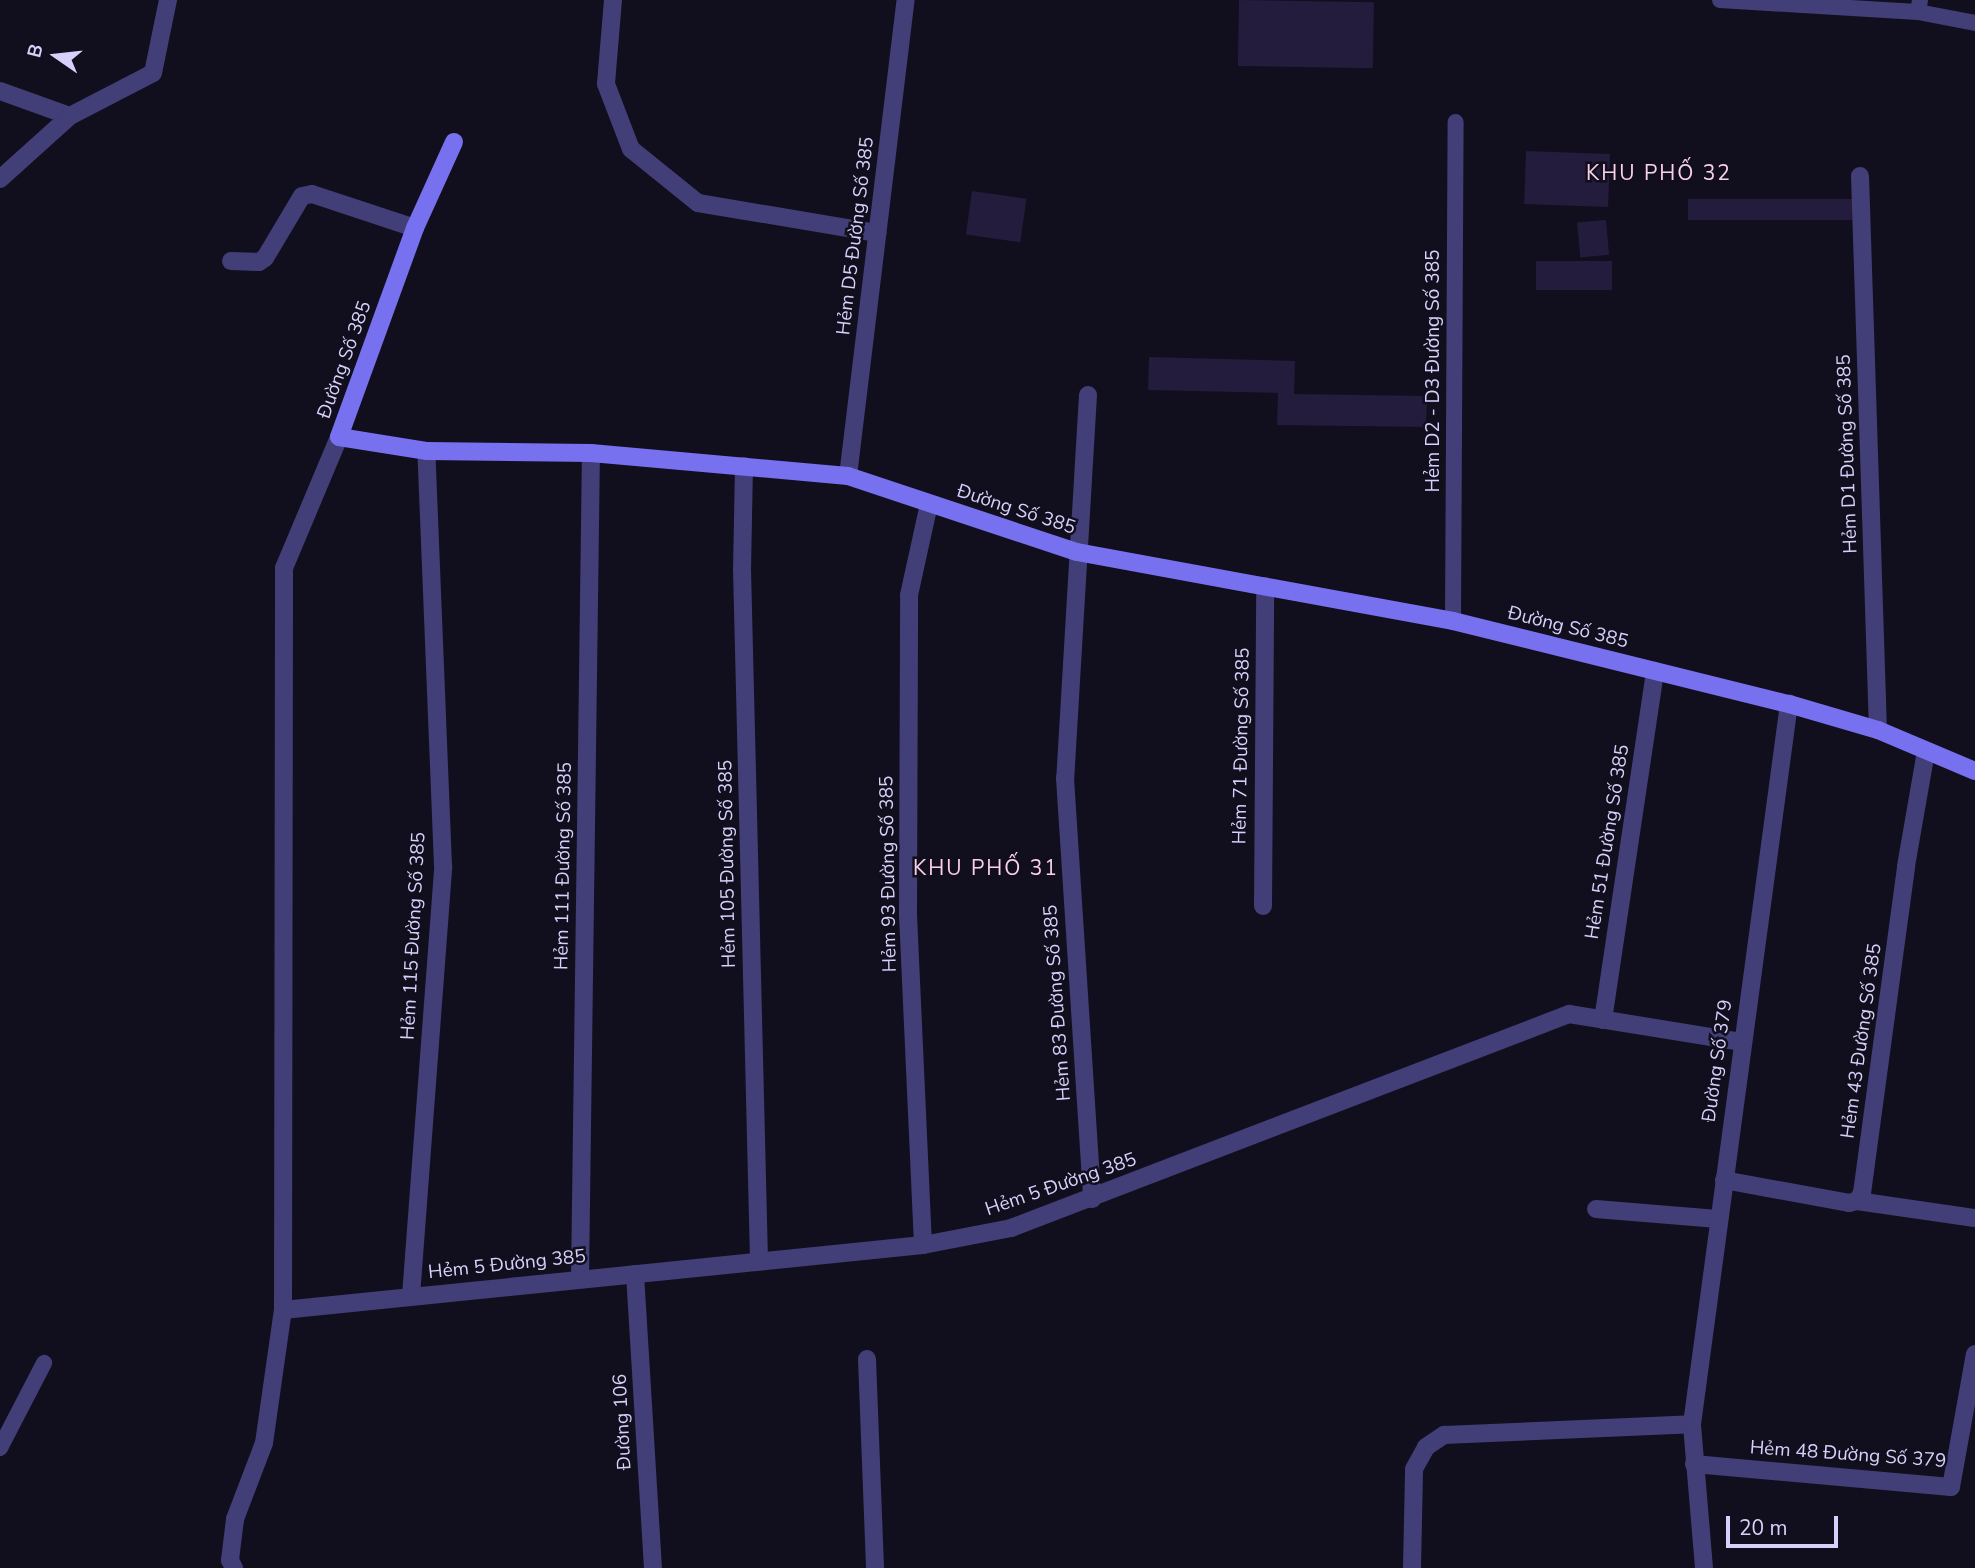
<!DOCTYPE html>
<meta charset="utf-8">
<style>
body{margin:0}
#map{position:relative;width:1975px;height:1568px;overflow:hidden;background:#110e1d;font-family:"Nunito Sans",sans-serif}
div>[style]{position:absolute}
.building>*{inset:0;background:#241c3c;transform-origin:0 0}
.lane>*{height:16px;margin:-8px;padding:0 8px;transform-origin:8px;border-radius:8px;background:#423e77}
.street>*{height:18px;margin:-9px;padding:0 9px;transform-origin:9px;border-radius:9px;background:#423e77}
.secondary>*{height:18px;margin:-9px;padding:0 9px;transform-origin:9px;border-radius:9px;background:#7871ef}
span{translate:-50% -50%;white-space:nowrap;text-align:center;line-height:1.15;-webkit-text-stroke:5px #110e1d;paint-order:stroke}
.street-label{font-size:19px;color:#d6d0fa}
.neighbourhood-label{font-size:21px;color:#fad1ea;letter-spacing:2px}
.north{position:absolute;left:21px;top:21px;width:70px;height:70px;-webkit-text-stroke:5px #110e1d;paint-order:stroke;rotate:284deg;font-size:19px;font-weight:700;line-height:28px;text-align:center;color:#d6d0fa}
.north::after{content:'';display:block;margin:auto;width:24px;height:32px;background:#d6d0fa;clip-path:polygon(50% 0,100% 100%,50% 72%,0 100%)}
.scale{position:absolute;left:1726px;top:1516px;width:112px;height:32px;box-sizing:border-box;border:4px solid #d6d0fa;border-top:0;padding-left:9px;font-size:21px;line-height:24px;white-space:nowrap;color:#d6d0fa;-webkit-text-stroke:5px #110e1d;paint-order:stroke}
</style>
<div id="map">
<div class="building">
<div style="left:1239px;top:0;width:135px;height:66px;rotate:1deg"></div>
<div style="left:1526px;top:151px;width:84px;height:53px;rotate:2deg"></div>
<div style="left:972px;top:191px;width:55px;height:44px;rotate:8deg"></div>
<div style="left:1853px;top:199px;width:21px;height:165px;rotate:90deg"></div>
<div style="left:1606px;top:220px;width:35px;height:29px;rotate:85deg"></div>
<div style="left:1612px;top:261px;width:29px;height:76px;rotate:90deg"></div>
<div style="clip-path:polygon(1149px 357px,1295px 361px,1294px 394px,1427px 396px,1426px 427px,1277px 425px,1278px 393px,1148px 390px)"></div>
</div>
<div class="lane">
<div style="left:1720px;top:0;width:198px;rotate:3.5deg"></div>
<div style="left:1920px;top:0;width:12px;rotate:99deg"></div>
<div style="left:1918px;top:12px;width:58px;rotate:10.9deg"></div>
<div style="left:1453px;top:621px;width:499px;rotate:-89.7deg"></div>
<div style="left:0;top:1448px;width:96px;rotate:-62.6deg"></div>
</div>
<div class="street">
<div style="left:613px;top:0;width:84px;rotate:94.8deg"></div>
<div style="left:606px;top:84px;width:70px;rotate:69deg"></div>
<div style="left:631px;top:149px;width:86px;rotate:38.9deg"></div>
<div style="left:698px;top:203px;width:182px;rotate:9.5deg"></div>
<div style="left:0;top:91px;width:74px;rotate:19.7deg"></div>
<div style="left:1860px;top:176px;width:554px;rotate:88.14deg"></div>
<div style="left:0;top:179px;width:94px;rotate:-42deg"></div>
<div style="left:70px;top:116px;width:93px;rotate:-27.4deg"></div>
<div style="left:153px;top:73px;width:75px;rotate:-78.4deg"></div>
<div style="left:231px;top:261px;width:28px;rotate:2deg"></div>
<div style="left:259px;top:262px;width:7px;rotate:-34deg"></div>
<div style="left:265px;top:258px;width:72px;rotate:-59.2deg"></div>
<div style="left:302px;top:196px;width:10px;rotate:-11deg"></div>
<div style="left:312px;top:194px;width:108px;rotate:18.3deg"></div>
<div style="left:1088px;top:395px;width:384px;rotate:93.4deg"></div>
<div style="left:1065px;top:778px;width:422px;rotate:86.3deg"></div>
<div style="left:744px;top:466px;width:103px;rotate:91.1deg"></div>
<div style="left:742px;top:569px;width:693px;rotate:88.59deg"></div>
<div style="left:848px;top:476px;width:480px;rotate:-83.1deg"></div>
<div style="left:1263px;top:906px;width:320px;rotate:-89.6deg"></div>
<div style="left:1603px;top:1020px;width:353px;rotate:-81.5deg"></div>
<div style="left:1724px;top:1180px;width:127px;rotate:10.4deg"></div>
<div style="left:1849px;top:1203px;width:8px;rotate:-14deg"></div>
<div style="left:1857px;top:1201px;width:9px;rotate:-58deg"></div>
<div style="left:1862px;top:1193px;width:330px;rotate:-82.3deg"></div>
<div style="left:1906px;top:866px;width:117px;rotate:-80.1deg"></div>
<div style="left:1857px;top:1201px;width:119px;rotate:8.2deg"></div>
<div style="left:1596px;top:1209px;width:122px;rotate:4.7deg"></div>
<div style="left:923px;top:1245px;width:329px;rotate:-92.6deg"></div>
<div style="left:908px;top:916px;width:321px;rotate:-89.8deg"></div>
<div style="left:909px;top:595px;width:93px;rotate:-77.6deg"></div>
<div style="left:635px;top:1274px;width:295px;rotate:86.5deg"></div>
<div style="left:580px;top:1279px;width:826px;rotate:-89.24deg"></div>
<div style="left:411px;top:1296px;width:431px;rotate:-85.7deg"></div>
<div style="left:443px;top:866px;width:415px;rotate:-92.3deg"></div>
<div style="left:283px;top:1310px;width:643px;rotate:-5.8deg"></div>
<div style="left:923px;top:1245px;width:90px;rotate:-10.9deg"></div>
<div style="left:1011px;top:1228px;width:598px;rotate:-20.98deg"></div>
<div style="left:1569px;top:1014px;width:174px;rotate:9.2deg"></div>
<div style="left:867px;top:1359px;width:209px;rotate:87.8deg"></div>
<div style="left:1694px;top:1464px;width:258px;rotate:5.1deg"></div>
<div style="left:1951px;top:1487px;width:135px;rotate:-79.8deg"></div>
<div style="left:234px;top:1568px;width:9px;rotate:-117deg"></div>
<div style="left:230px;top:1560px;width:41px;rotate:-83deg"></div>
<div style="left:235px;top:1519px;width:81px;rotate:-69.1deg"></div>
<div style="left:264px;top:1443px;width:134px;rotate:-81.9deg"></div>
<div style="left:283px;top:1310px;width:742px;rotate:-89.92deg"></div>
<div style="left:284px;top:568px;width:142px;rotate:-67.2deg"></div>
<div style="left:1412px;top:1568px;width:99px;rotate:-88.8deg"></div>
<div style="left:1414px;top:1469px;width:25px;rotate:-61deg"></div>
<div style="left:1426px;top:1447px;width:22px;rotate:-34deg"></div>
<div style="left:1444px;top:1435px;width:248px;rotate:-2.5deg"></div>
<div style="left:1704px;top:1568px;width:144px;rotate:-94.8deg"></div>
<div style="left:1692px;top:1424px;width:727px;rotate:-82.33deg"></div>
</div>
<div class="secondary">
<div style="left:454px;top:142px;width:94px;rotate:114.4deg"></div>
<div style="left:415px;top:228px;width:222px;rotate:110deg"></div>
<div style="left:339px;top:437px;width:88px;rotate:9.1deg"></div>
<div style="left:426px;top:451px;width:165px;rotate:0.7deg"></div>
<div style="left:591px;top:453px;width:258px;rotate:5.1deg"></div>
<div style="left:848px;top:476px;width:241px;rotate:18.4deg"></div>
<div style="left:1077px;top:552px;width:382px;rotate:10.4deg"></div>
<div style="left:1453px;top:621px;width:346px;rotate:13.9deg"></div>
<div style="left:1789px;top:704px;width:93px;rotate:16.3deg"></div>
<div style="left:1878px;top:730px;width:105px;rotate:22.9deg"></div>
</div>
<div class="street-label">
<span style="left:856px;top:236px;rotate:-83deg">Hẻm D5 Đường Số 385</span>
<span style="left:345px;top:360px;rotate:-70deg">Đường Số 385</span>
<span style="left:1434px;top:371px;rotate:-90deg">Hẻm D2 - D3 Đường Số 385</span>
<span style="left:1848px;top:454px;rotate:-92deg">Hẻm D1 Đường Số 385</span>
<span style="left:1016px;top:510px;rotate:18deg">Đường Số 385</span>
<span style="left:1568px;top:628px;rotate:14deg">Đường Số 385</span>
<span style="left:1242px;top:746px;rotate:-89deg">Hẻm 71 Đường Số 385</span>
<span style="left:1608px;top:842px;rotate:-81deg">Hẻm 51 Đường Số 385</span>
<span style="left:728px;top:864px;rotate:-91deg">Hẻm 105 Đường Số 385</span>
<span style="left:564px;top:866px;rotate:-89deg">Hẻm 111 Đường Số 385</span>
<span style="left:889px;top:874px;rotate:-91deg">Hẻm 93 Đường Số 385</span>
<span style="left:414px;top:936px;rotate:-87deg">Hẻm 115 Đường Số 385</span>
<span style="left:1058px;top:1003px;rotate:-94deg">Hẻm 83 Đường Số 385</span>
<span style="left:1862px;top:1041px;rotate:-82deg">Hẻm 43 Đường Số 385</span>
<span style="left:1718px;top:1061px;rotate:-82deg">Đường Số 379</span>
<span style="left:1061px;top:1185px;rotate:-19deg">Hẻm 5 Đường 385</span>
<span style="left:507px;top:1265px;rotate:-6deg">Hẻm 5 Đường 385</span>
<span style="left:623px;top:1422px;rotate:-93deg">Đường 106</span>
<span style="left:1848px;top:1455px;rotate:4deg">Hẻm 48 Đường Số 379</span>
</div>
<div class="neighbourhood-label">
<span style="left:1659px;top:173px">KHU PHỐ 32</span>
<span style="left:986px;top:868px">KHU PHỐ 31</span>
</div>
<div class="north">B</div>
<div class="scale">20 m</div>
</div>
